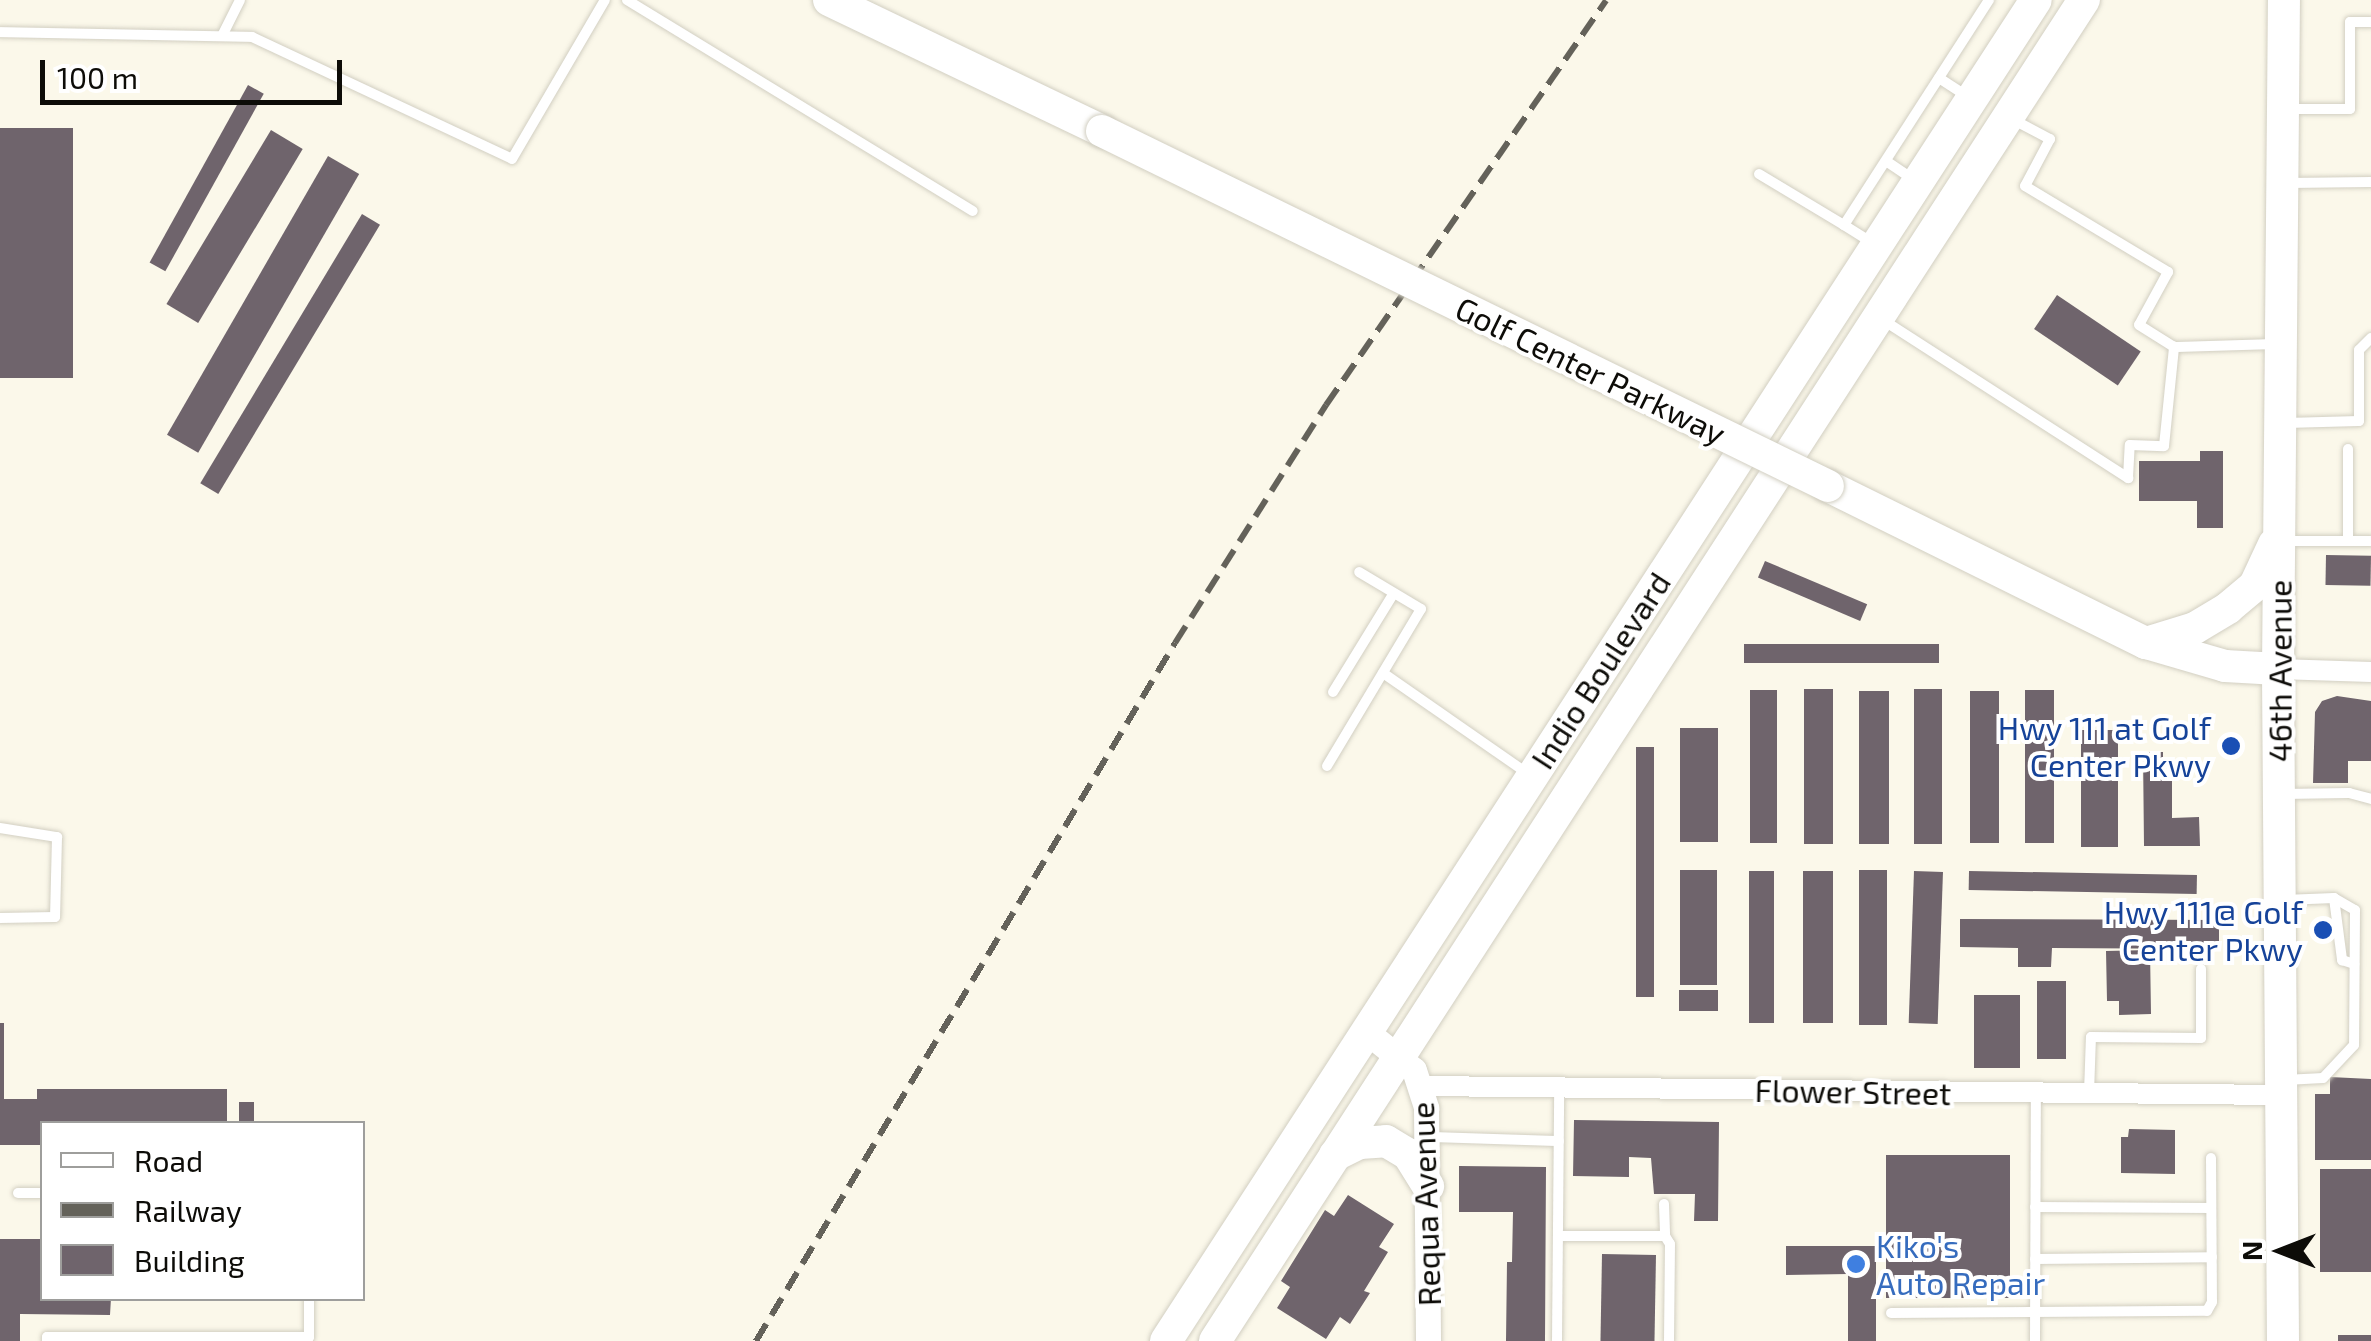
<!DOCTYPE html>
<style>
body{margin:0}
#map{position:relative;width:2371px;height:1341px;overflow:hidden;background:#fbf8ea;font-family:"Exo 2",sans-serif}
div>[style]{position:absolute}
.building>*{inset:0;background:#6f646c;transform-origin:0 0}
.roads{filter:drop-shadow(0 0 2px #d2cfc2) drop-shadow(0 0 2px #d2cfc2)}
.service>*{height:10px;margin:-5px;padding:0 5px;transform-origin:5px;border-radius:5px;background:#fff}
.minor>*{height:20px;margin:-10px;padding:0 10px;transform-origin:10px;border-radius:10px;background:#fff}
.tertiary>*{height:25px;margin:-12.5px;padding:0 12.5px;transform-origin:12.5px;border-radius:12.5px;background:#fff}
.primary>*{height:32px;margin:-16px;padding:0 16px;transform-origin:16px;border-radius:16px;background:#fff}
.rail>*{height:6px;margin-top:-3px;transform-origin:0;background:repeating-linear-gradient(90deg,#64625a 0 20px,transparent 0 30px)}
.bridges{filter:drop-shadow(0 0 2px #d2cfc2) drop-shadow(0 0 2px #d2cfc2)}
.primary-bridge>*{height:32px;margin:-16px;padding:0 16px;transform-origin:16px;border-radius:16px;background:#fff}
.dots>*{width:28px;height:28px;translate:-50% -50%;box-sizing:border-box;border:5px solid #fff;border-radius:50%}
span{translate:-50% -50%;white-space:nowrap;text-align:center;line-height:1.15;-webkit-text-stroke:8px #fff;paint-order:stroke}
.street-label{font-size:32px;color:#0d0c08}
.transit-label{font-size:32px;color:#164399}
.right{translate:-100% -50%;text-align:right}
.shop-label{font-size:32px;color:#366cbe}
.left{translate:0 -50%;text-align:left}
.legend{position:absolute;left:40px;top:1121px;width:325px;height:180px;box-sizing:border-box;background:#fff;border:2px solid #9e9e9c;margin:0;padding:12px 18px;list-style:none;font-size:30px;color:#0d0c08}
.legend li{display:flex;align-items:center;gap:20px;height:50px}
.legend b{width:50px;border:2px solid #9e9e9c}
.north{position:absolute;left:2231px;top:1201px;width:100px;height:100px;-webkit-text-stroke:8px #fff;paint-order:stroke;rotate:270deg;font-size:28px;font-weight:700;line-height:40px;text-align:center;color:#0d0c08}
.north::after{content:'';display:block;margin:auto;width:35px;height:45px;background:#0d0c08;clip-path:polygon(50% 0,100% 100%,50% 72%,0 100%)}
.scale{position:absolute;left:40px;top:60px;width:302px;height:45px;box-sizing:border-box;border:5px solid #0d0c08;border-top:0;padding-left:12px;font-size:30px;line-height:35px;white-space:nowrap;color:#0d0c08;-webkit-text-stroke:8px #fff;paint-order:stroke}
</style>
<div id="map">
<div class="building">
<div style="left:248px;top:85px;width:18px;height:203px;rotate:29deg"></div>
<div style="left:73px;top:128px;width:250px;height:73px;rotate:90deg"></div>
<div style="left:271px;top:130px;width:37px;height:203px;rotate:31deg"></div>
<div style="left:328px;top:156px;width:36px;height:322px;rotate:30deg"></div>
<div style="left:362px;top:214px;width:21px;height:314px;rotate:31deg"></div>
<div style="left:2057px;top:295px;width:101px;height:41px;rotate:34deg"></div>
<div style="clip-path:polygon(2200px 451px,2223px 451px,2223px 528px,2197px 528px,2197px 501px,2139px 501px,2139px 461px,2200px 461px)"></div>
<div style="left:2326px;top:555px;width:45px;height:30px;rotate:1deg"></div>
<div style="left:1765px;top:561px;width:111px;height:18px;rotate:23deg"></div>
<div style="left:1744px;top:644px;width:195px;height:19px"></div>
<div style="left:1804px;top:689px;width:29px;height:155px"></div>
<div style="left:1914px;top:689px;width:28px;height:155px"></div>
<div style="left:1750px;top:690px;width:27px;height:153px"></div>
<div style="left:2025px;top:690px;width:29px;height:153px"></div>
<div style="left:1859px;top:691px;width:30px;height:153px"></div>
<div style="left:1970px;top:691px;width:29px;height:152px"></div>
<div style="clip-path:polygon(2337px 696px,2371px 701px,2371px 761px,2348px 761px,2348px 783px,2313px 783px,2315px 712px,2322px 701px)"></div>
<div style="left:1680px;top:728px;width:38px;height:114px"></div>
<div style="left:2081px;top:730px;width:37px;height:117px"></div>
<div style="left:1636px;top:747px;width:18px;height:250px"></div>
<div style="clip-path:polygon(2143px 752px,2163px 752px,2163px 777px,2172px 777px,2172px 818px,2199px 817px,2200px 846px,2144px 846px)"></div>
<div style="left:1680px;top:870px;width:37px;height:115px"></div>
<div style="left:1859px;top:870px;width:28px;height:155px"></div>
<div style="left:1749px;top:871px;width:25px;height:152px"></div>
<div style="left:1803px;top:871px;width:30px;height:152px"></div>
<div style="left:1914px;top:871px;width:29px;height:152px;rotate:2deg"></div>
<div style="left:1969px;top:871px;width:228px;height:19px;rotate:1deg"></div>
<div style="clip-path:polygon(1960px 919px,2219px 920px,2219px 949px,2052px 948px,2051px 967px,2018px 967px,2018px 948px,1960px 947px)"></div>
<div style="clip-path:polygon(2150px 950px,2151px 1014px,2119px 1015px,2119px 1001px,2107px 1001px,2106px 951px)"></div>
<div style="left:2037px;top:981px;width:29px;height:78px"></div>
<div style="left:1679px;top:990px;width:39px;height:21px"></div>
<div style="left:1974px;top:995px;width:46px;height:73px"></div>
<div style="clip-path:polygon(0 1023px,4px 1023px,4px 1099px,37px 1099px,37px 1089px,227px 1089px,227px 1124px,42px 1124px,42px 1145px,0 1145px)"></div>
<div style="clip-path:polygon(2330px 1077px,2371px 1079px,2371px 1160px,2315px 1160px,2315px 1094px,2330px 1094px)"></div>
<div style="left:254px;top:1102px;width:22px;height:15px;rotate:90deg"></div>
<div style="clip-path:polygon(1574px 1120px,1719px 1122px,1718px 1221px,1694px 1221px,1695px 1194px,1654px 1194px,1651px 1158px,1629px 1157px,1629px 1177px,1573px 1176px)"></div>
<div style="clip-path:polygon(2129px 1129px,2175px 1130px,2175px 1174px,2121px 1173px,2121px 1137px,2128px 1137px)"></div>
<div style="left:1886px;top:1155px;width:124px;height:143px"></div>
<div style="clip-path:polygon(1459px 1166px,1546px 1167px,1545px 1341px,1506px 1341px,1507px 1262px,1512px 1262px,1513px 1212px,1459px 1212px)"></div>
<div style="left:2320px;top:1169px;width:51px;height:103px"></div>
<div style="clip-path:polygon(1348px 1195px,1394px 1224px,1379px 1247px,1388px 1252px,1364px 1291px,1370px 1293px,1350px 1324px,1340px 1317px,1326px 1339px,1277px 1308px,1290px 1287px,1281px 1281px,1325px 1210px,1334px 1216px)"></div>
<div style="clip-path:polygon(0 1239px,42px 1239px,42px 1298px,111px 1298px,110px 1315px,20px 1314px,20px 1341px,0 1341px)"></div>
<div style="clip-path:polygon(1786px 1246px,1876px 1246px,1876px 1341px,1848px 1341px,1848px 1274px,1786px 1275px)"></div>
<div style="left:1602px;top:1254px;width:54px;height:87px;rotate:1deg"></div>
<div style="left:2338px;top:1335px;width:33px;height:6px"></div>
</div>
<div class="roads">
<div class="service">
<div style="left:627px;top:0;width:405px;rotate:31.4deg"></div>
<div style="left:0;top:32px;width:252px;rotate:1.1deg"></div>
<div style="left:252px;top:37px;width:287px;rotate:25.1deg"></div>
<div style="left:512px;top:159px;width:184px;rotate:-59.7deg"></div>
<div style="left:222px;top:36px;width:40px;rotate:-63.4deg"></div>
<div style="left:1939px;top:78px;width:33px;rotate:33deg"></div>
<div style="left:2289px;top:109px;width:61px"></div>
<div style="left:2350px;top:109px;width:87px;rotate:-90deg"></div>
<div style="left:2350px;top:22px;width:21px"></div>
<div style="left:2012px;top:119px;width:43px;rotate:27.8deg"></div>
<div style="left:2050px;top:139px;width:53px;rotate:118deg"></div>
<div style="left:2025px;top:186px;width:167px;rotate:31deg"></div>
<div style="left:2168px;top:272px;width:60px;rotate:118.7deg"></div>
<div style="left:2139px;top:325px;width:41px;rotate:32.2deg"></div>
<div style="left:1886px;top:161px;width:34px;rotate:34deg"></div>
<div style="left:1759px;top:174px;width:99px;rotate:31deg"></div>
<div style="left:2289px;top:183px;width:82px;rotate:-0.7deg"></div>
<div style="left:1871px;top:242px;width:32px;rotate:-148deg"></div>
<div style="left:1844px;top:225px;width:268px;rotate:-57.2deg"></div>
<div style="left:1883px;top:320px;width:292px;rotate:32.8deg"></div>
<div style="left:2128px;top:478px;width:33px;rotate:-87deg"></div>
<div style="left:2130px;top:445px;width:34px;rotate:2deg"></div>
<div style="left:2164px;top:446px;width:100px;rotate:-84.2deg"></div>
<div style="left:2174px;top:347px;width:104px;rotate:-1.7deg"></div>
<div style="left:2286px;top:423px;width:73px;rotate:-1.6deg"></div>
<div style="left:2359px;top:421px;width:71px;rotate:-90deg"></div>
<div style="left:2359px;top:350px;width:17px;rotate:-45deg"></div>
<div style="left:2285px;top:541px;width:86px"></div>
<div style="left:2348px;top:541px;width:92px;rotate:-90deg"></div>
<div style="left:1383px;top:673px;width:179px;rotate:34.8deg"></div>
<div style="left:1333px;top:692px;width:116px;rotate:-58.4deg"></div>
<div style="left:1327px;top:766px;width:183px;rotate:-59.1deg"></div>
<div style="left:1421px;top:609px;width:72px;rotate:-149.2deg"></div>
<div style="left:2283px;top:794px;width:66px;rotate:-0.9deg"></div>
<div style="left:2349px;top:793px;width:23px;rotate:15deg"></div>
<div style="left:0;top:828px;width:58px;rotate:9deg"></div>
<div style="left:57px;top:837px;width:80px;rotate:91.4deg"></div>
<div style="left:55px;top:917px;width:55px;rotate:179deg"></div>
<div style="left:2334px;top:898px;width:63px;rotate:82.6deg"></div>
<div style="left:2342px;top:960px;width:13px;rotate:18deg"></div>
<div style="left:2284px;top:900px;width:50px;rotate:-2.3deg"></div>
<div style="left:2334px;top:898px;width:24px;rotate:30deg"></div>
<div style="left:2355px;top:910px;width:135px;rotate:90.4deg"></div>
<div style="left:2354px;top:1045px;width:45px;rotate:133.2deg"></div>
<div style="left:2323px;top:1078px;width:38px;rotate:177deg"></div>
<div style="left:2089px;top:1093px;width:56px;rotate:-88deg"></div>
<div style="left:2091px;top:1037px;width:110px;rotate:0.5deg"></div>
<div style="left:2201px;top:1038px;width:69px;rotate:-90deg"></div>
<div style="left:1429px;top:1137px;width:130px;rotate:1.8deg"></div>
<div style="left:18px;top:1193px;width:24px"></div>
<div style="left:1664px;top:1204px;width:32px;rotate:88deg"></div>
<div style="left:1665px;top:1236px;width:9px;rotate:58deg"></div>
<div style="left:1670px;top:1244px;width:97px;rotate:90.6deg"></div>
<div style="left:2035px;top:1207px;width:176px;rotate:0.3deg"></div>
<div style="left:1558px;top:1236px;width:107px"></div>
<div style="left:2035px;top:1259px;width:177px;rotate:-0.6deg"></div>
<div style="left:1891px;top:1313px;width:316px;rotate:-0.4deg"></div>
<div style="left:2207px;top:1311px;width:10px;rotate:-61deg"></div>
<div style="left:2212px;top:1302px;width:144px;rotate:-90.4deg"></div>
<div style="left:309px;top:1337px;width:39px;rotate:-90deg"></div>
<div style="left:47px;top:1341px;width:4px;rotate:-90deg"></div>
<div style="left:47px;top:1337px;width:262px"></div>
<div style="left:309px;top:1337px;width:4px;rotate:117deg"></div>
<div style="left:1557px;top:1341px;width:253px;rotate:-89.5deg"></div>
<div style="left:2035px;top:1341px;width:248px;rotate:-89.8deg"></div>
</div>
<div class="minor">
<div style="left:2278px;top:669px;width:93px;rotate:1.8deg"></div>
<div style="left:1421px;top:1086px;width:864px;rotate:0.6deg"></div>
</div>
<div class="tertiary">
<div style="left:1367px;top:1032px;width:60px;rotate:39deg"></div>
<div style="left:1414px;top:1070px;width:40px;rotate:72deg"></div>
<div style="left:1426px;top:1108px;width:233px;rotate:89.5deg"></div>
</div>
<div class="primary">
<div style="left:829px;top:0;width:303px;rotate:25.6deg"></div>
<div style="left:1828px;top:486px;width:355px;rotate:26.3deg"></div>
<div style="left:2146px;top:643px;width:82px;rotate:16.2deg"></div>
<div style="left:2225px;top:666px;width:53px;rotate:3.2deg"></div>
<div style="left:2146px;top:643px;width:51px;rotate:-17deg"></div>
<div style="left:2195px;top:628px;width:39px;rotate:-31deg"></div>
<div style="left:2228px;top:608px;width:35px;rotate:-40deg"></div>
<div style="left:2255px;top:585px;width:45px;rotate:-65.1deg"></div>
<div style="left:1335px;top:1155px;width:28px;rotate:-26deg"></div>
<div style="left:1360px;top:1143px;width:26px;rotate:-4deg"></div>
<div style="left:1386px;top:1141px;width:26px;rotate:31deg"></div>
<div style="left:1408px;top:1154px;width:38px;rotate:58deg"></div>
<div style="left:1166px;top:1341px;width:1598px;rotate:-57.03deg"></div>
<div style="left:1215px;top:1341px;width:1598px;rotate:-57.06deg"></div>
<div style="left:2283px;top:1341px;width:672px;rotate:-90.43deg"></div>
<div style="left:2278px;top:669px;width:669px;rotate:-89.49deg"></div>
</div>
</div>
<div class="rail">
<div style="left:756px;top:1341px;width:814px;rotate:-59.02deg"></div>
<div style="left:1175px;top:643px;width:282px;rotate:-57.6deg"></div>
<div style="left:1326px;top:405px;width:492px;rotate:-55.3deg"></div>
</div>
<div class="bridges">
<div class="primary-bridge">
<div style="left:1102px;top:131px;width:808px;rotate:26.06deg"></div>
</div>
</div>
<div class="dots">
<div style="left:2231px;top:746px;background:#1a4fb4"></div>
<div style="left:2323px;top:930px;background:#1a4fb4"></div>
<div style="left:1856px;top:1264px;background:#3f7fe0"></div>
</div>
<div class="street-label">
<span style="left:1591px;top:370px;rotate:26deg">Golf Center Parkway</span>
<span style="left:1600px;top:670px;rotate:-57deg">Indio Boulevard</span>
<span style="left:2279px;top:671px;rotate:-90deg">46th Avenue</span>
<span style="left:1853px;top:1091px;rotate:1deg">Flower Street</span>
<span style="left:1425px;top:1204px;rotate:-92deg">Requa Avenue</span>
</div>
<div class="transit-label">
<span class="right" style="left:2211px;top:746px">Hwy 111 at Golf<br>Center Pkwy</span>
<span class="right" style="left:2303px;top:930px">Hwy 111@ Golf<br>Center Pkwy</span>
</div>
<div class="shop-label">
<span class="left" style="left:1876px;top:1264px">Kiko's<br>Auto Repair</span>
</div>
<ul class="legend">
<li><b style="height:12px;background:#fff"></b>Road</li>
<li><b style="height:12px;background:#64625a"></b>Railway</li>
<li><b style="height:28px;background:#6f646c"></b>Building</li>
</ul>
<div class="north">N</div>
<div class="scale">100 m</div>
</div>
